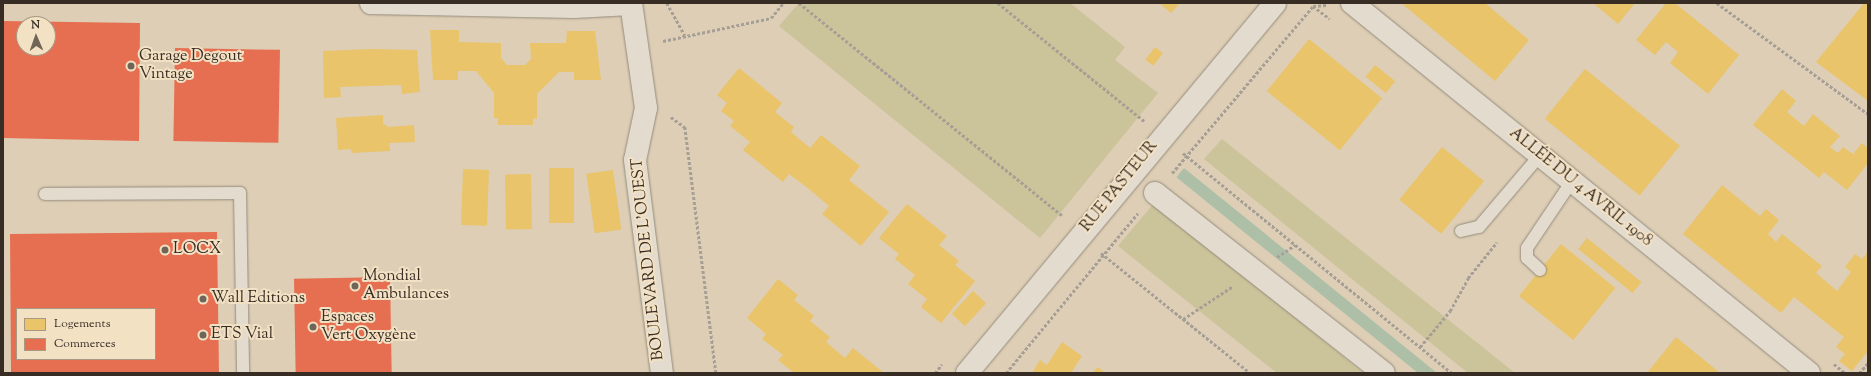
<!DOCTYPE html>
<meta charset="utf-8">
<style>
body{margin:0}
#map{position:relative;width:1871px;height:376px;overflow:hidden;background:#ddceb5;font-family:"Sorts Mill Goudy",serif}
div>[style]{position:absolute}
.green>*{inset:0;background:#cbc39a}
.water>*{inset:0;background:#aebfa8;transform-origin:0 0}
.homes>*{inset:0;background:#e9c46a;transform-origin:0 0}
.shops>*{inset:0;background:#e76f51;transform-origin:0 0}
.path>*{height:2.5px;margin-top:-1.25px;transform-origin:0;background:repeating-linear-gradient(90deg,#a69f96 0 3px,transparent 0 5px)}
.roads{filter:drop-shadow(0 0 1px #958b7c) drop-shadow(0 0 1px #958b7c)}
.lane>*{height:12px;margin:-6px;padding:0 6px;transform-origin:6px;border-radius:6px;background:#e3dbce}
.street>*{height:22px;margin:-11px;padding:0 11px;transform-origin:11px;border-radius:11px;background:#e3dbce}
.secondary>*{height:22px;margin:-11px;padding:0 11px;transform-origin:11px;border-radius:11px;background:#e3dbce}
.dots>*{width:11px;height:11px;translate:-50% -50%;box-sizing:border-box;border:2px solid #f3e1c4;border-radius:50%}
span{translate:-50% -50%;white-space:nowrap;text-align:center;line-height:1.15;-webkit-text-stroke:4px #f3e1c4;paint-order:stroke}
.poi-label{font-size:16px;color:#372d24}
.left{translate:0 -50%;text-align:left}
.street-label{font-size:16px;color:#372d24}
.frame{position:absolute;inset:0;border:4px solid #372d24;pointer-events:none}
.legend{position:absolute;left:16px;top:308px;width:140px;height:52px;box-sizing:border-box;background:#f3e1c4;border:1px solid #a89984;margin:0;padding:5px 7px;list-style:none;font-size:12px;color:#372d24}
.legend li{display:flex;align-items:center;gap:8px;height:20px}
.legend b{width:20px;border:1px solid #a89984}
.north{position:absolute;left:16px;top:16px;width:40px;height:40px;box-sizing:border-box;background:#f3e1c4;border:1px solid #a89984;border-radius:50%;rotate:358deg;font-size:11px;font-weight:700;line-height:16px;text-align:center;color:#372d24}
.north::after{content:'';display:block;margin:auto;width:14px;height:18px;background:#716557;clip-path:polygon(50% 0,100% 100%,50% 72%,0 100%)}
</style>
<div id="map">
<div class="green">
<div style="clip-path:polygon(799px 3px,1070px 3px,1125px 47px,1115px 60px,1158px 93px,1040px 238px,779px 26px)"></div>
<div style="clip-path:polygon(1222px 139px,1515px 373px,1468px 373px,1204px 159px)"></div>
<div style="clip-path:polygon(1155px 202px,1363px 373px,1277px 373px,1118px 246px)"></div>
</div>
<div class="water">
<div style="left:1184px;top:168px;width:326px;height:12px;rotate:39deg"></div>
</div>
<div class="homes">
<div style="clip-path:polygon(1159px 3px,1180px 3px,1171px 13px)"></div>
<div style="clip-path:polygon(1401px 3px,1485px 3px,1529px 40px,1495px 81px)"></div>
<div style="clip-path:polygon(1593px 3px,1635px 3px,1618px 24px)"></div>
<div style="clip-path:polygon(1666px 3px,1675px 3px,1739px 55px,1708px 94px,1670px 63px,1678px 52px,1666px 42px,1655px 55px,1636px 40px)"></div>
<div style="clip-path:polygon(1864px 3px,1868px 3px,1868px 101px,1816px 62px)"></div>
<div style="clip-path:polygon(430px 30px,459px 30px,459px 42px,501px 43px,501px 58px,507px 65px,525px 65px,531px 59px,530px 43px,566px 43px,567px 31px,595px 31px,601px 80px,574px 80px,574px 72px,559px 72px,537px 94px,537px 119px,533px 118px,533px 125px,498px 125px,498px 118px,494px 118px,494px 93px,476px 71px,458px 71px,458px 80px,433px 80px)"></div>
<div style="left:1309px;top:39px;width:94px;height:67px;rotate:39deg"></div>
<div style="left:1155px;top:47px;width:10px;height:16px;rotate:37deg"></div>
<div style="clip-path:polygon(371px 49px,417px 50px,420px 92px,402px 94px,401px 85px,340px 87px,341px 97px,324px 98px,323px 51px)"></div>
<div style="left:1375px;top:65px;width:26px;height:15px;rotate:39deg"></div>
<div style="clip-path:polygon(739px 68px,782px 103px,775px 112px,794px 127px,791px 132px,810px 148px,821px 135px,860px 166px,849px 180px,889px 212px,861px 246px,822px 214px,829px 206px,809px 189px,789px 174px,783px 182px,743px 150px,750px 142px,730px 126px,734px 121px,721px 111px,727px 103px,717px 95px)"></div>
<div style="left:1585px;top:69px;width:122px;height:64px;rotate:39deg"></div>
<div style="clip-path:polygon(1782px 89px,1796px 101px,1787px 112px,1804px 126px,1813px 114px,1840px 136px,1830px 147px,1838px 153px,1843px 147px,1853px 154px,1862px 143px,1868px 148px,1868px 163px,1847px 190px,1824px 172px,1819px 178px,1753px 125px)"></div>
<div style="clip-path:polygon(383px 115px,383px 123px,388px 127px,414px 125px,415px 142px,389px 143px,390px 151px,352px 153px,351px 149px,338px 150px,336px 118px)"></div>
<div style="left:1442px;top:147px;width:54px;height:68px;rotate:39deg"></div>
<div style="left:549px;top:168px;width:25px;height:55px"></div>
<div style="left:463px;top:169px;width:26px;height:56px;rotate:2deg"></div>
<div style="left:613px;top:170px;width:60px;height:27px;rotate:82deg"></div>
<div style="left:531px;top:174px;width:55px;height:26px;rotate:89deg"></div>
<div style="clip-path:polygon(1722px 185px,1760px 216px,1766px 209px,1779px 220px,1768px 234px,1776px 242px,1782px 234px,1822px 266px,1816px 273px,1837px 291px,1851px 272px,1845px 267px,1855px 254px,1862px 259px,1868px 252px,1868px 351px,1852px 371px,1839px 361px,1845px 354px,1836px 347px,1844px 337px,1794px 297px,1781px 313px,1683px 234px)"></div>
<div style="clip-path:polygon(907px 204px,947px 236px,939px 245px,959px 261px,955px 265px,975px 281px,941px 323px,921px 307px,927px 299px,908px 284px,915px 275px,895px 259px,899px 254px,879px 238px)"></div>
<div style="left:1587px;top:238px;width:70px;height:14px;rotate:39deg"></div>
<div style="left:1561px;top:244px;width:70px;height:67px;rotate:39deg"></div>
<div style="clip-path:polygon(778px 279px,798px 295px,794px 300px,814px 316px,810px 321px,830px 337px,826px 342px,845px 358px,853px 348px,884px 373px,794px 373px,778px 360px,783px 355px,762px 339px,766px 334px,747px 318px)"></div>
<div style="left:973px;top:291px;width:18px;height:31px;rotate:43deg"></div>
<div style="clip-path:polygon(1676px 337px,1720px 373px,1647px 373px)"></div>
<div style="clip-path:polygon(1062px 342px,1082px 356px,1071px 373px,1032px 373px,1040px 360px,1047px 365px)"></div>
<div style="clip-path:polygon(1098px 367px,1105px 373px,1092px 373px)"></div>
</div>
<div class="shops">
<div style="clip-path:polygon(evenodd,3px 21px,140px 23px,139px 141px,3px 138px,3px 21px,24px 24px,48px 24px,48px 48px,24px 48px,24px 24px)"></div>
<div style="left:175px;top:48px;width:105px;height:93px;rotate:1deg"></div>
<div style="clip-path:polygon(evenodd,217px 232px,219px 373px,11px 373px,10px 234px,217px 232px,17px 309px,155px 309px,155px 359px,17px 359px,17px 309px)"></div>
<div style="left:390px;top:277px;width:96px;height:96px;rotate:89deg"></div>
</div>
<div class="path">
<div style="left:667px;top:3px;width:37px;rotate:61deg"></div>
<div style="left:799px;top:3px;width:339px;rotate:38.9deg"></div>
<div style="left:998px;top:3px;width:188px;rotate:38.9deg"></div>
<div style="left:1717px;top:3px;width:187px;rotate:36.3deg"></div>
<div style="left:1313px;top:6px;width:21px;rotate:37deg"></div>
<div style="left:663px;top:41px;width:110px;rotate:-12deg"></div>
<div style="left:771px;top:18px;width:19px;rotate:-51deg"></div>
<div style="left:671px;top:117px;width:17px;rotate:36deg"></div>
<div style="left:685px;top:127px;width:248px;rotate:82.8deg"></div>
<div style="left:1183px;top:153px;width:348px;rotate:39.3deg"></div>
<div style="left:1172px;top:173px;width:219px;rotate:-49.8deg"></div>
<div style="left:1313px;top:6px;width:13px;rotate:-4deg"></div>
<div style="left:1101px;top:253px;width:191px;rotate:38.8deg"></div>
<div style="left:1277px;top:257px;width:22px;rotate:-34deg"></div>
<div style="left:1183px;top:319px;width:60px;rotate:-33.4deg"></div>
<div style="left:1420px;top:347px;width:47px;rotate:-50.2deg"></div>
<div style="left:1450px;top:311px;width:38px;rotate:-61deg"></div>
<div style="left:1468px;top:278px;width:46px;rotate:-51.1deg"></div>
<div style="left:1834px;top:364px;width:14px;rotate:39deg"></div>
<div style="left:935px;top:373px;width:11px;rotate:-52deg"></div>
<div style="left:1006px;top:373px;width:207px;rotate:-50.5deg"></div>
<div style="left:1859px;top:373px;width:13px;rotate:-48deg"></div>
</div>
<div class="roads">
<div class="lane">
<div style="left:45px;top:194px;width:195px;rotate:-0.3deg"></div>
<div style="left:240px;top:193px;width:180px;rotate:89deg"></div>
<div style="left:1461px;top:231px;width:18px;rotate:-13deg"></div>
<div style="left:1479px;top:227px;width:94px;rotate:-49.7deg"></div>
<div style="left:1540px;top:270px;width:18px;rotate:-137deg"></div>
<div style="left:1527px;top:258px;width:10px;rotate:-90deg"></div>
<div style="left:1527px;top:248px;width:81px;rotate:-56.1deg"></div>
</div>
<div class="street">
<div style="left:371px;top:3px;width:203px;rotate:1.1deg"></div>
<div style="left:574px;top:7px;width:57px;rotate:-3deg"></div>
<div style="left:1352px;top:3px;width:588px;rotate:38.99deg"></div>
<div style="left:1155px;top:193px;width:291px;rotate:38.2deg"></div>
<div style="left:967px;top:373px;width:481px;rotate:-50.2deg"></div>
</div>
<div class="secondary">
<div style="left:631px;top:3px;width:106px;rotate:81.9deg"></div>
<div style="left:646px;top:108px;width:53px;rotate:101.9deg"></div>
<div style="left:635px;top:160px;width:215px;rotate:82.8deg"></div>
</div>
</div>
<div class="dots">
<div style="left:131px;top:66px;background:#716557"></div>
<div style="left:165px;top:250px;background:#716557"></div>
<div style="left:355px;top:286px;background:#716557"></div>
<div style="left:203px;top:299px;background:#716557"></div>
<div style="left:313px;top:327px;background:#716557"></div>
<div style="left:203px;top:335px;background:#716557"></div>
</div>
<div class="poi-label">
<span class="left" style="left:139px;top:66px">Garage Degout<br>Vintage</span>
<span class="left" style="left:173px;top:250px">LOCX</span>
<span class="left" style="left:363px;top:286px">Mondial<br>Ambulances</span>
<span class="left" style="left:211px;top:299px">Wall Editions</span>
<span class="left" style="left:321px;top:327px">Espaces<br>Vert Oxygène</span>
<span class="left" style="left:211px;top:335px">ETS Vial</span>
</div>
<div class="street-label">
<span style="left:1120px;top:187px;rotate:-51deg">RUE PASTEUR</span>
<span style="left:1580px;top:188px;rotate:39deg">ALLÉE DU 4 AVRIL 1908</span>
<span style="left:649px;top:259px;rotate:-96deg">BOULEVARD DE L'OUEST</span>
</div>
<div class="frame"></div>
<ul class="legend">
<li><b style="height:11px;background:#e9c46a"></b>Logements</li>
<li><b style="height:11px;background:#e76f51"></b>Commerces</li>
</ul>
<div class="north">N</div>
</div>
